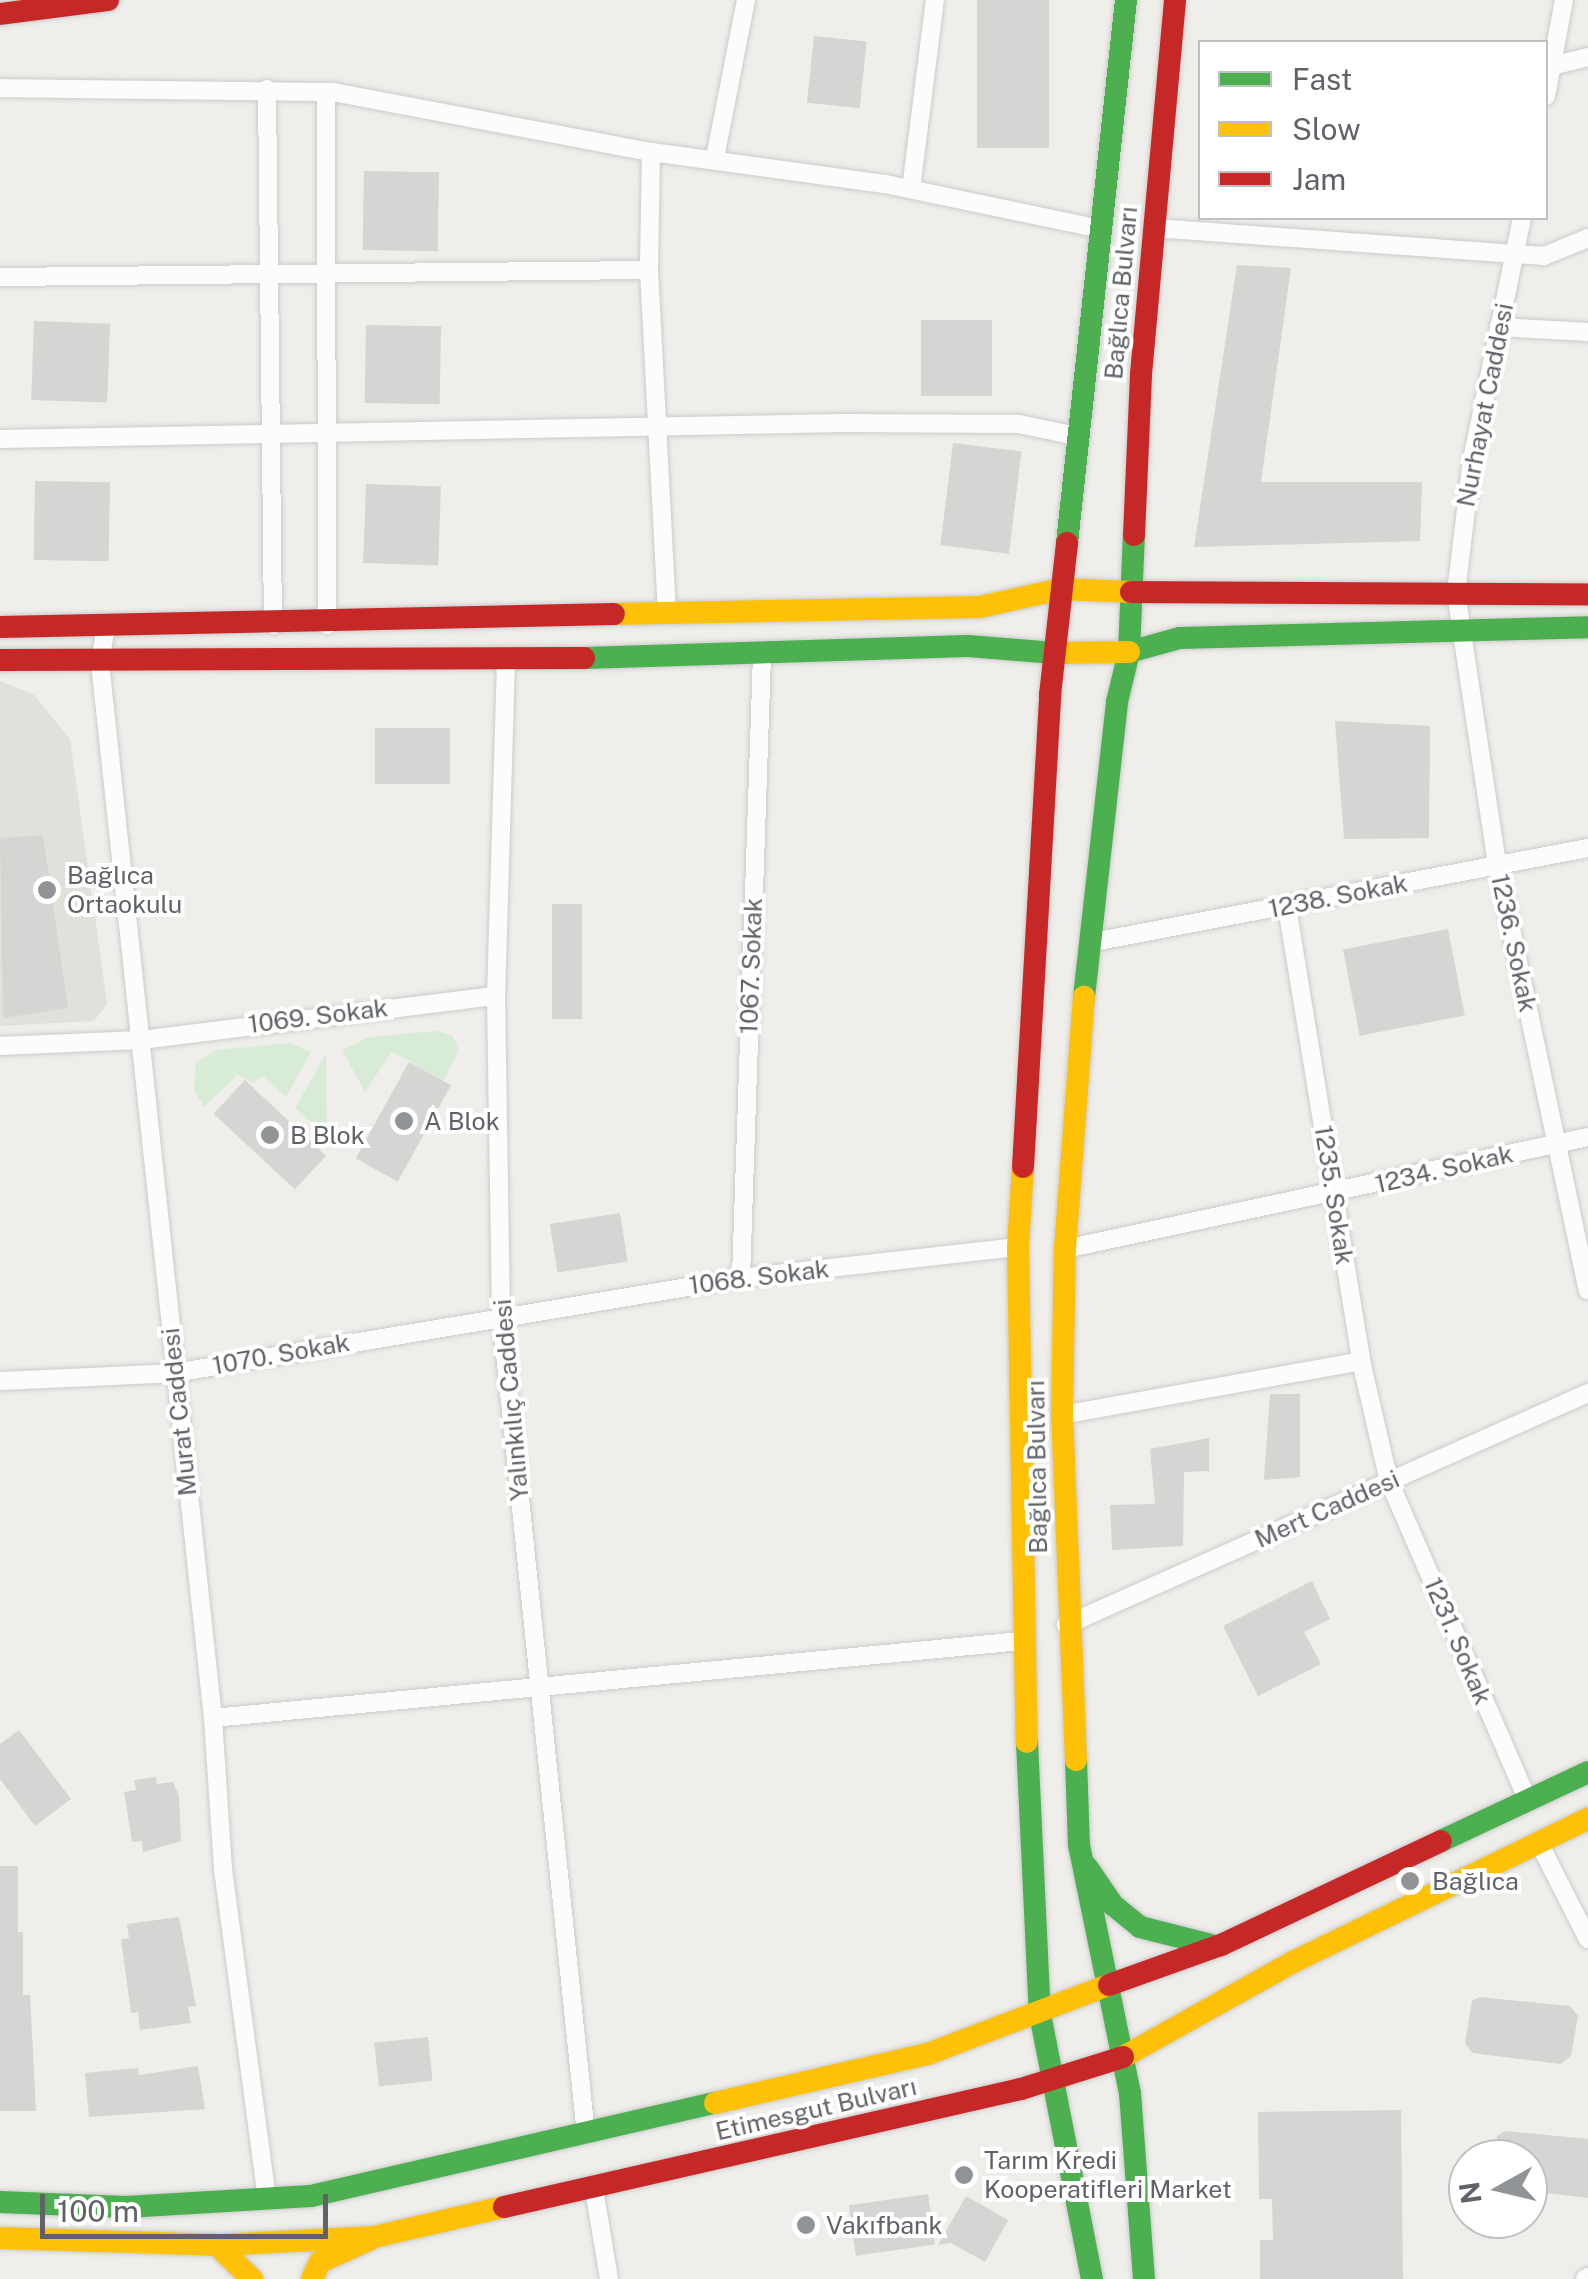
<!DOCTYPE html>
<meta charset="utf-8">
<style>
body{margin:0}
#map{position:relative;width:1588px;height:2279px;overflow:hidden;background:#efeeea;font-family:"Public Sans",sans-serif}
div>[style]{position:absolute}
.education>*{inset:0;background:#e2e0da}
.green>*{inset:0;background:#d8ebd6}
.building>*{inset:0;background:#d6d5d3;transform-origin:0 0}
.roads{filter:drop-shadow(0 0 2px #cbcccc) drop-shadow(0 0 2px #cbcccc)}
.street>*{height:18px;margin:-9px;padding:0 9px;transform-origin:9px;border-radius:9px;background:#fdfcfc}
.fast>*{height:22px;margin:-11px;padding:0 11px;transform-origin:11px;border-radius:11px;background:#4caf50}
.slow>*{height:22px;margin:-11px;padding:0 11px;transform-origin:11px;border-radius:11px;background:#ffc107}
.jam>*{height:22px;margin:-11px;padding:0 11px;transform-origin:11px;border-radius:11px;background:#c62828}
.dots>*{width:28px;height:28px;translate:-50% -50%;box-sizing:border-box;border:5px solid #fff;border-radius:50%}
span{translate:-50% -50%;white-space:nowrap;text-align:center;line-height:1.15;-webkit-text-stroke:8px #fff;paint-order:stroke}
.street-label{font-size:25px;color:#5f6368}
.poi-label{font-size:25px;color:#5f6368}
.left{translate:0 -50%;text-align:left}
.legend{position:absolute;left:1198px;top:40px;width:350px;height:180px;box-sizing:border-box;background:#fff;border:2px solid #bfc1c3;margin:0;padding:12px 18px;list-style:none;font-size:30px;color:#5f6368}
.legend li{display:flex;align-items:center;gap:20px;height:50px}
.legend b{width:50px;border:2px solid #bfc1c3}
.north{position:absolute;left:1448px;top:2139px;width:100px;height:100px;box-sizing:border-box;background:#fff;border:2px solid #bfc1c3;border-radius:50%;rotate:262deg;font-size:28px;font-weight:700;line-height:40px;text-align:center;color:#5f6368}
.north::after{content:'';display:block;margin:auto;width:35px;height:45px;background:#919496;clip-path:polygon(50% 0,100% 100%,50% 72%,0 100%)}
.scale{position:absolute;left:40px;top:2194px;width:288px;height:45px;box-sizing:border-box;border:5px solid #5f6368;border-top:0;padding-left:12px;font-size:30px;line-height:35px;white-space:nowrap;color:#5f6368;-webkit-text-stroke:8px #fff;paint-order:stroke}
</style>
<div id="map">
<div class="education">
<div style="clip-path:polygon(0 681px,34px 695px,70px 739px,107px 1004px,94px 1021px,0 1026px)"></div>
</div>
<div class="green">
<div style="clip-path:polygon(437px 1031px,453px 1036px,459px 1051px,443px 1081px,392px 1051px,365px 1092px,342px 1050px,369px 1037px)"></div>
<div style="clip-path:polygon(290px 1043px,311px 1052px,286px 1097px,263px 1076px,254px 1083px,237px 1075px,204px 1107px,194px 1090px,196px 1062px,217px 1050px)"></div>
<div style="clip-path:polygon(326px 1054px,327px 1137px,295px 1108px)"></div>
</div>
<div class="building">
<div style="left:977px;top:0;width:72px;height:148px"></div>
<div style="left:814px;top:36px;width:53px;height:67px;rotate:6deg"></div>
<div style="left:364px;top:171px;width:75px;height:79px;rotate:1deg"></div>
<div style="clip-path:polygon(1237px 265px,1291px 268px,1261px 482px,1422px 482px,1420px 541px,1194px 547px)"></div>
<div style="left:921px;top:320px;width:71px;height:76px"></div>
<div style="left:34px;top:321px;width:76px;height:79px;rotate:2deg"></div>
<div style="left:366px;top:325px;width:75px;height:78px;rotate:1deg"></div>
<div style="left:953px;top:443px;width:69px;height:103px;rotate:7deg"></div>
<div style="left:35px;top:481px;width:75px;height:79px;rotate:1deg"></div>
<div style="left:366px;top:484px;width:75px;height:79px;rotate:2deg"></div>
<div style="clip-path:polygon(1335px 721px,1430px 726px,1429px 838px,1344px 839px)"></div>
<div style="left:375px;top:728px;width:75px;height:56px"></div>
<div style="clip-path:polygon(43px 835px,68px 1008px,3px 1018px,0 838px)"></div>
<div style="left:552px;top:904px;width:30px;height:115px"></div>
<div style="left:1448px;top:929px;width:88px;height:107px;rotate:79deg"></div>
<div style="left:409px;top:1062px;width:48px;height:110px;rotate:29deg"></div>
<div style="left:245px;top:1080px;width:111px;height:46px;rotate:43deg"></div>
<div style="left:620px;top:1213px;width:49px;height:71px;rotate:81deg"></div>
<div style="clip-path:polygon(1270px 1394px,1300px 1394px,1300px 1477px,1264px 1480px)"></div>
<div style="clip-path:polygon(1209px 1438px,1209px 1471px,1184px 1472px,1183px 1546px,1112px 1550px,1110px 1505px,1155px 1504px,1150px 1449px)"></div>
<div style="clip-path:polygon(1312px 1581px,1330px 1619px,1304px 1632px,1321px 1664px,1258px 1696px,1223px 1626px)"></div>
<div style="clip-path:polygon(19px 1730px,71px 1799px,35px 1826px,0 1779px,0 1744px)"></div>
<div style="clip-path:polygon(156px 1777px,157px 1784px,173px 1782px,179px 1796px,181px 1841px,143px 1852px,142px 1841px,132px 1842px,124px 1792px,136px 1790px,134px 1780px)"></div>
<div style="clip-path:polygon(0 1866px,18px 1866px,18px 1932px,23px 1932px,23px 1995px,30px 1995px,36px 2111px,0 2111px)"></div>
<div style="clip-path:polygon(179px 1917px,196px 2006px,188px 2007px,191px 2023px,140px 2030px,138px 2012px,131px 2013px,121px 1939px,129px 1938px,127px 1924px)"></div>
<div style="clip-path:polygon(1479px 1997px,1570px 2006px,1578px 2016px,1571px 2056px,1561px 2064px,1472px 2053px,1465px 2043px,1472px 2001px)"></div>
<div style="left:428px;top:2037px;width:44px;height:54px;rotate:84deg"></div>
<div style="clip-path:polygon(198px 2066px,205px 2109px,89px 2117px,85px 2073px,138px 2068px,139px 2075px)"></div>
<div style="clip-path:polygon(1401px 2110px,1403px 2279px,1260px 2279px,1260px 2240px,1273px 2240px,1272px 2199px,1259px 2199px,1258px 2112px)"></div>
<div style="clip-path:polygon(1505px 2131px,1588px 2139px,1588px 2198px,1528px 2191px,1528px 2159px,1494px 2159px,1497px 2136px)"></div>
<div style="left:928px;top:2194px;width:51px;height:80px;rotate:82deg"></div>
<div style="clip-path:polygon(966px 2196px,1008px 2220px,985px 2262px,951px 2243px,938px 2245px)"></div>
</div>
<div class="roads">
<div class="street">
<div style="left:1552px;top:66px;width:37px;rotate:-14deg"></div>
<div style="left:0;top:88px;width:333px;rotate:0.7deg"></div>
<div style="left:333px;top:92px;width:324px;rotate:10.7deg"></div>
<div style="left:651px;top:152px;width:236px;rotate:7.8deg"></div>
<div style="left:885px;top:184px;width:221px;rotate:11.8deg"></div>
<div style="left:267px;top:89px;width:536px;rotate:89.36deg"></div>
<div style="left:326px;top:92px;width:533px;rotate:89.89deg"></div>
<div style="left:1546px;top:96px;width:98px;rotate:-79.4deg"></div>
<div style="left:651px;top:152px;width:118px;rotate:91deg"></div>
<div style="left:649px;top:270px;width:343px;rotate:87deg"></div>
<div style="left:715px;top:158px;width:161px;rotate:-78.9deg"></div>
<div style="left:911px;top:189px;width:191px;rotate:-82.8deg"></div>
<div style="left:1522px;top:218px;width:246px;rotate:101.7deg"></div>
<div style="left:1472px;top:459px;width:135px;rotate:96.8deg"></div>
<div style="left:1456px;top:593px;width:273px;rotate:81.4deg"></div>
<div style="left:1497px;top:863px;width:437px;rotate:78deg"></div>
<div style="left:1154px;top:228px;width:391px;rotate:4.1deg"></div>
<div style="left:1544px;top:256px;width:48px;rotate:-22.2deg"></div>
<div style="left:0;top:277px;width:649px;rotate:-0.62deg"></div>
<div style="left:1499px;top:327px;width:89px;rotate:3.2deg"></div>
<div style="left:0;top:439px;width:844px;rotate:-1.09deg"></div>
<div style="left:844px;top:423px;width:175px;rotate:0.3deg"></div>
<div style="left:1019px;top:424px;width:63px;rotate:11.8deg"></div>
<div style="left:106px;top:625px;width:38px;rotate:99deg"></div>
<div style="left:100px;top:663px;width:1061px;rotate:83.89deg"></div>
<div style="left:213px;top:1718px;width:151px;rotate:86.2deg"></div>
<div style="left:223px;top:1869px;width:333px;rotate:82.4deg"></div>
<div style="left:506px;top:661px;width:335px;rotate:91.7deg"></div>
<div style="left:496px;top:996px;width:319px;rotate:89.1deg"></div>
<div style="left:501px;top:1315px;width:824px;rotate:84.08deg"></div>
<div style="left:1287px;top:907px;width:460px;rotate:80.7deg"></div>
<div style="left:1361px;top:1361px;width:123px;rotate:76.9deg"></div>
<div style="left:1389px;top:1481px;width:349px;rotate:66.5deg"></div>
<div style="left:1088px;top:943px;width:509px;rotate:-10.76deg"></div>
<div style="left:0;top:1046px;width:141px;rotate:-2.4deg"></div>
<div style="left:141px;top:1040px;width:358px;rotate:-7.1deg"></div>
<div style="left:1065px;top:1249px;width:535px;rotate:-12.09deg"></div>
<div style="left:741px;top:1278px;width:624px;rotate:-88.07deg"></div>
<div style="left:0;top:1381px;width:174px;rotate:-2.6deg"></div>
<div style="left:174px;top:1373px;width:575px;rotate:-9.51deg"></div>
<div style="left:741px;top:1278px;width:279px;rotate:-6.4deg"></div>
<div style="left:1062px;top:1415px;width:304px;rotate:-10.2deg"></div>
<div style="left:1066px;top:1625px;width:571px;rotate:-23.96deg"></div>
<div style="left:213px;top:1718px;width:813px;rotate:-5.44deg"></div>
<div style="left:1539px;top:1843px;width:108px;rotate:63deg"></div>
<div style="left:594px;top:2189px;width:91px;rotate:80.5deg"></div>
<div style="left:1585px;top:2279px;width:4px;rotate:-34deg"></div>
</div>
<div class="fast">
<div style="left:1067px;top:543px;width:546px;rotate:-83.8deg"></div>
<div style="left:1129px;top:652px;width:53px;rotate:-15.4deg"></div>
<div style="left:1180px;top:638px;width:408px;rotate:-1.5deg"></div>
<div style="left:584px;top:658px;width:384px;rotate:-1.8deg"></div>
<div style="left:968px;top:646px;width:87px;rotate:4.6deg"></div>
<div style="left:1084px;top:997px;width:297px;rotate:-83.6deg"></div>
<div style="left:1117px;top:702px;width:51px;rotate:-76.5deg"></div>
<div style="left:1129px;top:652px;width:117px;rotate:-87.6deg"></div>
<div style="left:1027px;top:1742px;width:272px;rotate:87.3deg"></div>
<div style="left:1040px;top:2014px;width:270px;rotate:78.9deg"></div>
<div style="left:1076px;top:1760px;width:85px;rotate:88deg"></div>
<div style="left:1079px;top:1845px;width:253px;rotate:78.4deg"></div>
<div style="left:1130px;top:2093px;width:187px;rotate:85.7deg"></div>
<div style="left:1441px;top:1841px;width:162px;rotate:-25.1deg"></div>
<div style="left:1087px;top:1867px;width:46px;rotate:55.6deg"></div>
<div style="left:1113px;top:1905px;width:35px;rotate:39deg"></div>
<div style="left:1140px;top:1927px;width:73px;rotate:14.2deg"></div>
<div style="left:0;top:2202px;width:126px;rotate:2.3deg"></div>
<div style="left:126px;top:2207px;width:185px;rotate:-3.4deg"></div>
<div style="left:311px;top:2196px;width:415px;rotate:-13deg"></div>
</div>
<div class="slow">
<div style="left:1061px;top:589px;width:70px;rotate:2.5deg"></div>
<div style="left:614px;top:614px;width:366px;rotate:-1.1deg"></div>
<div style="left:980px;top:607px;width:83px;rotate:-12.5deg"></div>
<div style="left:1055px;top:653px;width:74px;rotate:-0.8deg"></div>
<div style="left:1023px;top:1167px;width:80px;rotate:93.6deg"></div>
<div style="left:1018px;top:1247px;width:495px;rotate:89deg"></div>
<div style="left:1076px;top:1760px;width:345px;rotate:-92.3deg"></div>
<div style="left:1062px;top:1415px;width:166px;rotate:-89deg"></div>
<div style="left:1065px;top:1249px;width:253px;rotate:-85.7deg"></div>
<div style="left:1123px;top:2057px;width:195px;rotate:-29.2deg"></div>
<div style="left:1293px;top:1962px;width:328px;rotate:-25.9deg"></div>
<div style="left:715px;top:2103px;width:219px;rotate:-13deg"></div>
<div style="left:928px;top:2054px;width:194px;rotate:-20.9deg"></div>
<div style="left:0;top:2238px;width:217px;rotate:1.8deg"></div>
<div style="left:217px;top:2245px;width:157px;rotate:-2.9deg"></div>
<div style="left:374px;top:2237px;width:133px;rotate:-13deg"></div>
<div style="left:217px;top:2245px;width:49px;rotate:44.2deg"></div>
<div style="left:312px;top:2279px;width:19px;rotate:-65deg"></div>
<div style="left:320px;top:2262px;width:56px;rotate:-24.3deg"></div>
</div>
<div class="jam">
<div style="left:0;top:14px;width:109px;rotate:-7.4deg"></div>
<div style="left:1134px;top:535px;width:161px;rotate:-87.5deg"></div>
<div style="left:1141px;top:374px;width:376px;rotate:-84.8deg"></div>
<div style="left:1131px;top:592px;width:457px;rotate:0.3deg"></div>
<div style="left:0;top:627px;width:614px;rotate:-1.21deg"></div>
<div style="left:0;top:660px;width:584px;rotate:-0.2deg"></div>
<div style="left:1023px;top:1167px;width:473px;rotate:-86.7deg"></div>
<div style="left:1050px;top:695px;width:153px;rotate:-83.6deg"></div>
<div style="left:1109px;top:1985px;width:119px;rotate:-19.7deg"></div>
<div style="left:1221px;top:1945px;width:243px;rotate:-25.3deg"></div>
<div style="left:504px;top:2207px;width:530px;rotate:-12.86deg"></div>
<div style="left:1021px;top:2089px;width:107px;rotate:-17.4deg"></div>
</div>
</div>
<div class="dots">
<div style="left:47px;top:890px;background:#919496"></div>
<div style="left:404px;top:1121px;background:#919496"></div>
<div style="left:270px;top:1135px;background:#919496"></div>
<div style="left:1410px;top:1881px;background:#919496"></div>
<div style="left:964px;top:2175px;background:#919496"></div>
<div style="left:806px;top:2225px;background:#919496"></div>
</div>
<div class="street-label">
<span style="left:1121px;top:293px;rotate:-85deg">Bağlıca Bulvarı</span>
<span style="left:1485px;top:405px;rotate:-79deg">Nurhayat Caddesi</span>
<span style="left:1338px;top:896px;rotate:-11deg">1238. Sokak</span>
<span style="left:1514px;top:943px;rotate:78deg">1236. Sokak</span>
<span style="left:751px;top:966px;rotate:-88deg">1067. Sokak</span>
<span style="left:318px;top:1016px;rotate:-7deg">1069. Sokak</span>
<span style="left:1444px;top:1169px;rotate:-13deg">1234. Sokak</span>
<span style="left:1334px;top:1195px;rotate:81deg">1235. Sokak</span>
<span style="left:759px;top:1277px;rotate:-7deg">1068. Sokak</span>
<span style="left:281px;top:1354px;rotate:-10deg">1070. Sokak</span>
<span style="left:511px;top:1400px;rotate:-95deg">Yalınkılıç Caddesi</span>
<span style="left:179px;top:1412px;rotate:-96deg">Murat Caddesi</span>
<span style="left:1037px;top:1467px;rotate:-91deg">Bağlıca Bulvarı</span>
<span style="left:1327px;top:1509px;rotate:-24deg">Mert Caddesi</span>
<span style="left:1458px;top:1641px;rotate:67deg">1231. Sokak</span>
<span style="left:816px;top:2109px;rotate:-13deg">Etimesgut Bulvarı</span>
</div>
<div class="poi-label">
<span class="left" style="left:67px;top:890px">Bağlıca<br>Ortaokulu</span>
<span class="left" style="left:424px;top:1121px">A Blok</span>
<span class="left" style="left:290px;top:1135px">B Blok</span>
<span class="left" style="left:1432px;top:1881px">Bağlıca</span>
<span class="left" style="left:984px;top:2175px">Tarım Kredi<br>Kooperatifleri Market</span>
<span class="left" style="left:826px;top:2225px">Vakıfbank</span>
</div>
<ul class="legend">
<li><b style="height:12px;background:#4caf50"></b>Fast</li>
<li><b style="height:12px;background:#ffc107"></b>Slow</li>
<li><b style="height:12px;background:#c62828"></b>Jam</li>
</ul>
<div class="north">N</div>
<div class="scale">100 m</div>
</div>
